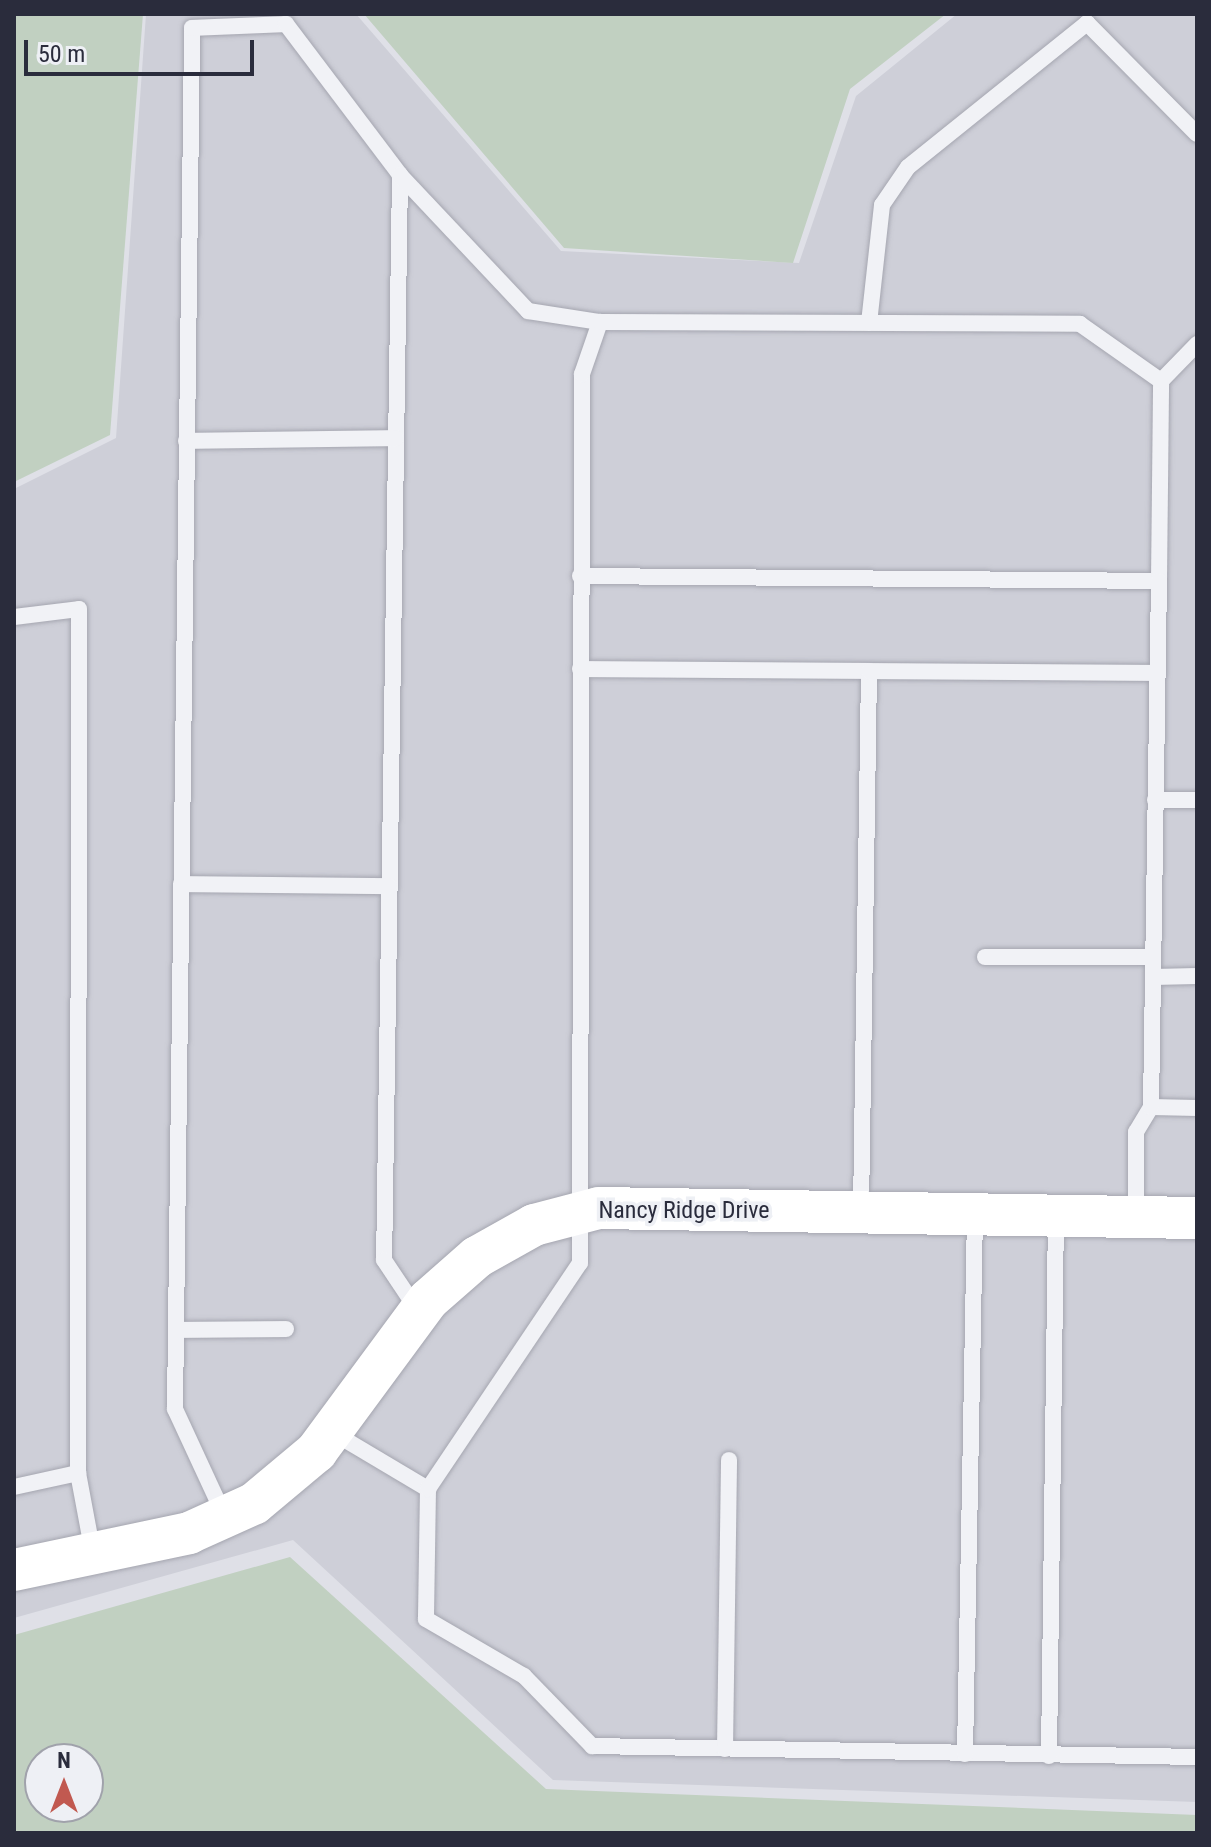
<!DOCTYPE html>
<style>
body{margin:0}
#map{position:relative;width:1211px;height:1847px;overflow:hidden;background:#dfe0e7;font-family:"Roboto Condensed",sans-serif}
div>[style]{position:absolute}
.built>*{inset:0;background:#cecfd8}
.green>*{inset:0;background:#c1d0c1}
.roads{filter:drop-shadow(0 0 2px #a5a6b0) drop-shadow(0 0 2px #a5a6b0)}
.lane>*{height:16px;margin:-8px;padding:0 8px;transform-origin:8px;border-radius:8px;background:#f1f2f6}
.secondary>*{height:42px;margin:-21px;padding:0 21px;transform-origin:21px;border-radius:21px;background:#fff}
span{translate:-50% -50%;white-space:nowrap;text-align:center;line-height:1.15;-webkit-text-stroke:7px #eef0f5;paint-order:stroke}
.street-label{font-size:24px;color:#2a2c3c}
.frame{position:absolute;inset:0;border:16px solid #2a2c3c;pointer-events:none}
.north{position:absolute;left:24px;top:1743px;width:80px;height:80px;box-sizing:border-box;background:#eef0f5;border:2px solid #a0a2ab;border-radius:50%;rotate:0deg;font-size:22px;font-weight:700;line-height:32px;text-align:center;color:#2a2c3c}
.north::after{content:'';display:block;margin:auto;width:28px;height:36px;background:#c15950;clip-path:polygon(50% 0,100% 100%,50% 72%,0 100%)}
.scale{position:absolute;left:24px;top:40px;width:230px;height:36px;box-sizing:border-box;border:4px solid #2a2c3c;border-top:0;padding-left:10px;font-size:24px;line-height:28px;white-space:nowrap;color:#2a2c3c;-webkit-text-stroke:6px #eef0f5;paint-order:stroke}
</style>
<div id="map">
<div class="built">
<div style="clip-path:polygon(146px 14px,356px 14px,561px 251px,799px 263px,856px 96px,957px 14px,1197px 14px,1197px 1802px,553px 1780px,293px 1540px,14px 1618px,14px 489px,116px 438px)"></div>
</div>
<div class="green">
<div style="clip-path:polygon(14px 14px,143px 14px,110px 435px,14px 482px)"></div>
<div style="clip-path:polygon(364px 14px,946px 14px,850px 89px,793px 263px,564px 248px)"></div>
<div style="clip-path:polygon(evenodd,290px 1557px,546px 1789px,1197px 1815px,1197px 1833px,14px 1833px,14px 1635px,290px 1557px,40px 1759px,88px 1759px,88px 1807px,40px 1807px,40px 1759px)"></div>
</div>
<div class="roads">
<div class="lane">
<div style="left:400px;top:175px;width:1085px;rotate:90.84deg"></div>
<div style="left:384px;top:1260px;width:61px;rotate:56.3deg"></div>
<div style="left:869px;top:323px;width:119px;rotate:-83.7deg"></div>
<div style="left:882px;top:205px;width:46px;rotate:-55.6deg"></div>
<div style="left:908px;top:167px;width:230px;rotate:-38.8deg"></div>
<div style="left:1087px;top:23px;width:156px;rotate:45.3deg"></div>
<div style="left:186px;top:441px;width:210px;rotate:-0.8deg"></div>
<div style="left:580px;top:576px;width:579px;rotate:0.49deg"></div>
<div style="left:1159px;top:581px;width:200px;rotate:-89.4deg"></div>
<div style="left:14px;top:617px;width:65px;rotate:-7deg"></div>
<div style="left:79px;top:609px;width:864px;rotate:90.07deg"></div>
<div style="left:78px;top:1473px;width:81px;rotate:79.4deg"></div>
<div style="left:580px;top:669px;width:289px;rotate:0.4deg"></div>
<div style="left:1155px;top:800px;width:42px"></div>
<div style="left:181px;top:884px;width:208px;rotate:0.6deg"></div>
<div style="left:985px;top:957px;width:168px"></div>
<div style="left:1153px;top:977px;width:44px;rotate:-1.3deg"></div>
<div style="left:1151px;top:1107px;width:46px;rotate:1.2deg"></div>
<div style="left:861px;top:1210px;width:539px;rotate:-89.15deg"></div>
<div style="left:869px;top:671px;width:288px;rotate:0.4deg"></div>
<div style="left:1136px;top:1215px;width:83px;rotate:-90deg"></div>
<div style="left:1136px;top:1132px;width:29px;rotate:-59deg"></div>
<div style="left:1151px;top:1107px;width:526px;rotate:-89.13deg"></div>
<div style="left:176px;top:1330px;width:110px;rotate:-0.5deg"></div>
<div style="left:332px;top:1432px;width:112px;rotate:30.7deg"></div>
<div style="left:428px;top:1489px;width:130px;rotate:90.9deg"></div>
<div style="left:426px;top:1619px;width:113px;rotate:30.2deg"></div>
<div style="left:524px;top:1676px;width:98px;rotate:45.8deg"></div>
<div style="left:592px;top:1746px;width:605px;rotate:1.04deg"></div>
<div style="left:14px;top:1487px;width:66px;rotate:-12.3deg"></div>
<div style="left:428px;top:1489px;width:272px;rotate:-56.1deg"></div>
<div style="left:580px;top:1263px;width:889px;rotate:-89.87deg"></div>
<div style="left:582px;top:374px;width:55px;rotate:-70.9deg"></div>
<div style="left:224px;top:1515px;width:117px;rotate:-114.8deg"></div>
<div style="left:175px;top:1409px;width:1381px;rotate:-89.29deg"></div>
<div style="left:192px;top:28px;width:94px;rotate:-2.4deg"></div>
<div style="left:286px;top:24px;width:189px;rotate:52.9deg"></div>
<div style="left:400px;top:175px;width:187px;rotate:46.7deg"></div>
<div style="left:528px;top:311px;width:73px;rotate:8.7deg"></div>
<div style="left:600px;top:322px;width:480px;rotate:0.2deg"></div>
<div style="left:1080px;top:324px;width:99px;rotate:35.1deg"></div>
<div style="left:1161px;top:381px;width:52px;rotate:-45.8deg"></div>
<div style="left:725px;top:1749px;width:289px;rotate:-89.2deg"></div>
<div style="left:965px;top:1754px;width:538px;rotate:-88.94deg"></div>
<div style="left:1049px;top:1756px;width:539px;rotate:-89.26deg"></div>
</div>
<div class="secondary">
<div style="left:14px;top:1570px;width:179px;rotate:-11.9deg"></div>
<div style="left:189px;top:1533px;width:72px;rotate:-24.4deg"></div>
<div style="left:255px;top:1503px;width:80px;rotate:-39.9deg"></div>
<div style="left:316px;top:1452px;width:189px;rotate:-53.6deg"></div>
<div style="left:428px;top:1300px;width:65px;rotate:-41.3deg"></div>
<div style="left:477px;top:1257px;width:65px;rotate:-29.3deg"></div>
<div style="left:534px;top:1225px;width:67px;rotate:-14.7deg"></div>
<div style="left:599px;top:1208px;width:598px;rotate:0.96deg"></div>
</div>
</div>
<div class="street-label">
<span style="left:684px;top:1211px">Nancy Ridge Drive</span>
</div>
<div class="frame"></div>
<div class="north">N</div>
<div class="scale">50 m</div>
</div>
